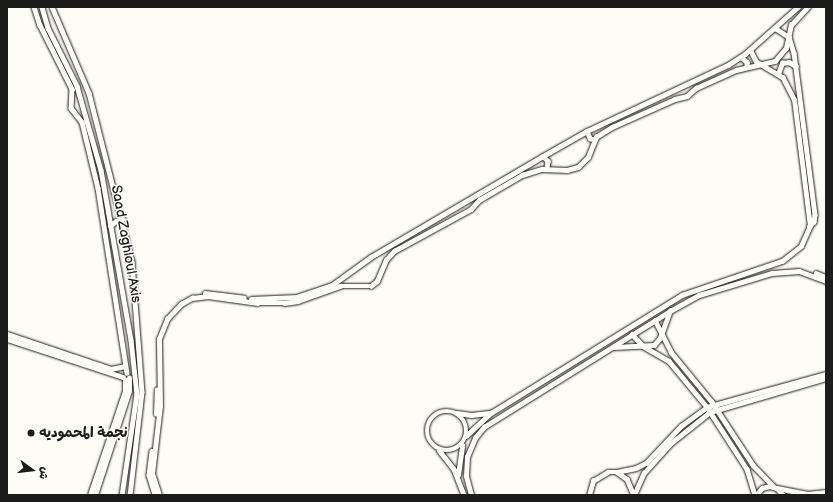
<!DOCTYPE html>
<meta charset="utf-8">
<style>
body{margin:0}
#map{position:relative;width:833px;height:502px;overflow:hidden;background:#fdfcf7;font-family:"Balsamiq Sans","Playpen Sans Arabic",sans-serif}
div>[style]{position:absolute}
.roads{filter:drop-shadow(0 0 1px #1c1c1c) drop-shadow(0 0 1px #1c1c1c)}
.secondary>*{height:4.5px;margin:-2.25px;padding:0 2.25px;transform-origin:2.25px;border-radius:2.25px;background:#fdfcf7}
.secondary>.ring{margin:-2.25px;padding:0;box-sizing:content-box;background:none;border:4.5px solid #fdfcf7;border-radius:50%}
.dots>*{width:11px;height:11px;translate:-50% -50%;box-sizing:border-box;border:2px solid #fdfcf7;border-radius:50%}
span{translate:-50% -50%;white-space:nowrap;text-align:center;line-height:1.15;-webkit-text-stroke:3px #fdfcf7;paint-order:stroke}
.street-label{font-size:14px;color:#1c1c1c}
.poi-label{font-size:14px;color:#1c1c1c;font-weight:700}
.left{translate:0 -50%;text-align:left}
.frame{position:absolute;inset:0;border:8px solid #1c1c1c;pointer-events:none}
.north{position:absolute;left:12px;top:450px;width:40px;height:40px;-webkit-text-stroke:3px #fdfcf7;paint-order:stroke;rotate:105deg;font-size:11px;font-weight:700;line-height:16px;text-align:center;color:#1c1c1c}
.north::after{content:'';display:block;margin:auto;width:14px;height:18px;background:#1c1c1c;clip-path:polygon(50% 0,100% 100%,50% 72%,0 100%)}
</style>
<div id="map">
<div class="roads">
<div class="secondary">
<div style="left:34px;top:7px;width:19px;rotate:72deg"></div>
<div style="left:40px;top:25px;width:72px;rotate:63.4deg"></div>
<div style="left:72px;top:89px;width:19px;rotate:93deg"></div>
<div style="left:71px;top:108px;width:18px;rotate:52deg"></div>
<div style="left:82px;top:122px;width:68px;rotate:76.4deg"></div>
<div style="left:98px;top:188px;width:187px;rotate:81.1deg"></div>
<div style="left:42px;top:7px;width:22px;rotate:74deg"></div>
<div style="left:48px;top:28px;width:65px;rotate:63.4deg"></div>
<div style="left:77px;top:86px;width:87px;rotate:74.1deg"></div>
<div style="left:101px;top:170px;width:173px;rotate:80deg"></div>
<div style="left:131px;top:340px;width:54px;rotate:83.7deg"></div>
<div style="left:137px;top:394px;width:102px;rotate:98.4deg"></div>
<div style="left:52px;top:7px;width:94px;rotate:66.7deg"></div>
<div style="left:89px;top:93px;width:174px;rotate:75.7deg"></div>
<div style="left:132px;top:262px;width:130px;rotate:85.6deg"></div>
<div style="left:142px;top:392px;width:104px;rotate:96.6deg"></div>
<div style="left:775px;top:28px;width:17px;rotate:33deg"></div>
<div style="left:789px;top:37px;width:17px;rotate:73deg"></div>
<div style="left:794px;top:53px;width:163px;rotate:82.6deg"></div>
<div style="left:815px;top:215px;width:7px;rotate:98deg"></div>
<div style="left:814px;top:222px;width:6px;rotate:135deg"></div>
<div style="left:741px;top:57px;width:8px;rotate:40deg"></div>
<div style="left:747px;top:62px;width:5px;rotate:90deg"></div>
<div style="left:778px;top:74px;width:12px;rotate:-70deg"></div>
<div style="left:782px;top:63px;width:7px;rotate:-8deg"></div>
<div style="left:789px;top:62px;width:8px;rotate:30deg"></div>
<div style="left:587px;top:131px;width:8px;rotate:67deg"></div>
<div style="left:590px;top:138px;width:5px;rotate:22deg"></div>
<div style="left:543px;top:156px;width:7px;rotate:45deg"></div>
<div style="left:548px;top:161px;width:7px;rotate:98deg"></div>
<div style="left:110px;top:226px;width:8px;rotate:-40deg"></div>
<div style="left:116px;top:221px;width:7px;rotate:-16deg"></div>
<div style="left:816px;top:273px;width:11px;rotate:22deg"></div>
<div style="left:205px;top:293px;width:39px;rotate:7deg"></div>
<div style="left:251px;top:299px;width:46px;rotate:-2.5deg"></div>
<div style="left:297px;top:297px;width:37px;rotate:-19deg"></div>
<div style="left:332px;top:285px;width:48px;rotate:-35.7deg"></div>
<div style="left:371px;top:257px;width:199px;rotate:-30.4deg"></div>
<div style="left:543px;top:156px;width:51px;rotate:-29.6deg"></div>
<div style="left:587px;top:131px;width:156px;rotate:-25.1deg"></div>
<div style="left:728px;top:65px;width:20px;rotate:-33deg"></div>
<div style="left:745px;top:54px;width:71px;rotate:-41.6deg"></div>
<div style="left:655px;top:320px;width:36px;rotate:63deg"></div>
<div style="left:671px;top:352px;width:65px;rotate:50.6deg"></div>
<div style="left:712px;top:402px;width:75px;rotate:56.9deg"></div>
<div style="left:753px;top:465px;width:30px;rotate:46deg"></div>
<div style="left:7px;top:334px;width:110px;rotate:18.6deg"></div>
<div style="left:111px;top:369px;width:14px;rotate:-12deg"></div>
<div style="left:632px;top:334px;width:16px;rotate:47deg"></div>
<div style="left:643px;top:346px;width:30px;rotate:30deg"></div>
<div style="left:669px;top:361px;width:60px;rotate:50.4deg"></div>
<div style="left:707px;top:407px;width:74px;rotate:57.2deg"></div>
<div style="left:747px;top:469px;width:27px;rotate:73deg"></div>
<div style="left:7px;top:339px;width:122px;rotate:18.1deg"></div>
<div style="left:614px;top:347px;width:40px;rotate:-2.9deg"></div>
<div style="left:654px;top:345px;width:9px;rotate:-49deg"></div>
<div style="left:660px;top:338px;width:29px;rotate:-70deg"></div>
<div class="ring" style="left:427px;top:411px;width:35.5px;height:35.5px"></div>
<div style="left:457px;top:413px;width:14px;rotate:8deg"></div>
<div style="left:471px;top:415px;width:18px;rotate:-6deg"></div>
<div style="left:156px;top:414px;width:24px;rotate:-88deg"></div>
<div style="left:466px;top:436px;width:34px;rotate:-43deg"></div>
<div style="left:491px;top:413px;width:225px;rotate:-31.7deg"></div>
<div style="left:682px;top:295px;width:106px;rotate:-18.8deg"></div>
<div style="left:782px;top:261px;width:24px;rotate:-38deg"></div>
<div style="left:801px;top:246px;width:22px;rotate:-66deg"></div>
<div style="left:810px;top:226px;width:127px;rotate:-97.2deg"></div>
<div style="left:794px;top:100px;width:25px;rotate:-117deg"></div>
<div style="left:783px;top:78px;width:31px;rotate:-149deg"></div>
<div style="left:756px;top:62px;width:13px;rotate:-117deg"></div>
<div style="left:439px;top:450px;width:24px;rotate:52deg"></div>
<div style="left:454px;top:469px;width:28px;rotate:69deg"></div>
<div style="left:152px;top:451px;width:24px;rotate:97deg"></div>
<div style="left:149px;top:475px;width:21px;rotate:73deg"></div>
<div style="left:617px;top:472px;width:19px;rotate:-12deg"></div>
<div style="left:636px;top:468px;width:11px;rotate:-27deg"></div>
<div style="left:646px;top:463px;width:51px;rotate:-46.6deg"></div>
<div style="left:681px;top:426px;width:32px;rotate:-36deg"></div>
<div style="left:707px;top:407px;width:123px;rotate:-15.5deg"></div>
<div style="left:458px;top:475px;width:30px;rotate:-82deg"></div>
<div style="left:777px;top:488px;width:31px;rotate:11deg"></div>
<div style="left:807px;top:494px;width:19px;rotate:-6deg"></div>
<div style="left:90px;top:495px;width:110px;rotate:-71.4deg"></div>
<div style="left:125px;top:391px;width:11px;rotate:-90deg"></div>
<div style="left:95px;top:495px;width:109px;rotate:-71.9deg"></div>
<div style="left:129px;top:391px;width:13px;rotate:-90deg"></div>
<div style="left:159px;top:495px;width:22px;rotate:-108deg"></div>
<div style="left:152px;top:474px;width:68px;rotate:-83.3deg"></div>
<div style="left:160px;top:406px;width:67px;rotate:-90.9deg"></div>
<div style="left:159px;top:339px;width:22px;rotate:-68deg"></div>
<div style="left:167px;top:319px;width:21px;rotate:-47deg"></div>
<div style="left:181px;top:304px;width:13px;rotate:-29deg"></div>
<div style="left:192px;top:298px;width:16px;rotate:-7deg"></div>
<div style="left:208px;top:296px;width:50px;rotate:8deg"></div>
<div style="left:258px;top:303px;width:26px"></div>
<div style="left:284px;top:303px;width:14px;rotate:-8deg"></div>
<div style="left:298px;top:301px;width:45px;rotate:-19.7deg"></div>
<div style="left:340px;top:286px;width:31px"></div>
<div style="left:371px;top:286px;width:8px;rotate:-40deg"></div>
<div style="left:377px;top:281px;width:23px;rotate:-67deg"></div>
<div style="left:386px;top:260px;width:12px;rotate:-48deg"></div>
<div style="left:394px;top:251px;width:88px;rotate:-28.6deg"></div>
<div style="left:471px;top:209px;width:12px;rotate:-48deg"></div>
<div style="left:479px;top:200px;width:50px;rotate:-30.2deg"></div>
<div style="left:522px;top:175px;width:21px;rotate:-17deg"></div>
<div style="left:542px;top:169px;width:25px;rotate:2deg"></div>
<div style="left:567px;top:170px;width:11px;rotate:-15deg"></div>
<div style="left:578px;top:167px;width:14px;rotate:-45deg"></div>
<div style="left:588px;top:157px;width:22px;rotate:-68deg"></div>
<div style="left:596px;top:137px;width:19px;rotate:-32deg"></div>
<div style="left:612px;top:127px;width:69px;rotate:-24deg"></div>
<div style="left:675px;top:99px;width:12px;rotate:-14deg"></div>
<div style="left:687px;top:96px;width:12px;rotate:-42deg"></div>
<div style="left:696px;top:88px;width:44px;rotate:-24.2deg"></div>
<div style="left:736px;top:70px;width:40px;rotate:-13deg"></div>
<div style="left:775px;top:61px;width:17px;rotate:-50deg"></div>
<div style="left:786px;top:48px;width:24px;rotate:-78deg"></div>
<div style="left:791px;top:25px;width:25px;rotate:-47deg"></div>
<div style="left:471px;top:495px;width:20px;rotate:-105deg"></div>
<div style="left:466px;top:476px;width:19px;rotate:-87deg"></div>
<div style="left:467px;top:457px;width:21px;rotate:-67deg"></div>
<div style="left:475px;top:438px;width:14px;rotate:-51deg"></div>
<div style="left:484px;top:427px;width:219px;rotate:-31.9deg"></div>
<div style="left:670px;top:311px;width:33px;rotate:-29deg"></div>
<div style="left:699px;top:295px;width:76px;rotate:-16.8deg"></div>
<div style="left:772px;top:273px;width:27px;rotate:-4deg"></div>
<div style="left:799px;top:271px;width:29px;rotate:20deg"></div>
<div style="left:589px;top:495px;width:15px;rotate:-74deg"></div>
<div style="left:593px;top:481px;width:17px;rotate:-31deg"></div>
<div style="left:608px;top:472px;width:9px"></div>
<div style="left:617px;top:472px;width:12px;rotate:35deg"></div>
<div style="left:627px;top:479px;width:15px;rotate:67deg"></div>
<div style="left:634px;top:495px;width:24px;rotate:-66deg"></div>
<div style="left:644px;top:473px;width:40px;rotate:-48deg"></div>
<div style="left:671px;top:443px;width:50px;rotate:-38.5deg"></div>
<div style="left:710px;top:412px;width:121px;rotate:-16.3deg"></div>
<div style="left:756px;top:495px;width:9px;rotate:-49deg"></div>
<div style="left:762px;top:488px;width:8px;rotate:-14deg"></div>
<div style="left:770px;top:486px;width:7px;rotate:16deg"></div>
<div style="left:777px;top:488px;width:9px;rotate:49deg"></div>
</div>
</div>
<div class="dots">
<div style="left:31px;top:433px;background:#1c1c1c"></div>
</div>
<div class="street-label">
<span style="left:126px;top:244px;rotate:80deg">Saad Zaghloul Axis</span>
</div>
<div class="poi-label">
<span class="left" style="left:39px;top:433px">نجمة المحموديه</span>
</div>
<div class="frame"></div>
<div class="north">ش</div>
</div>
